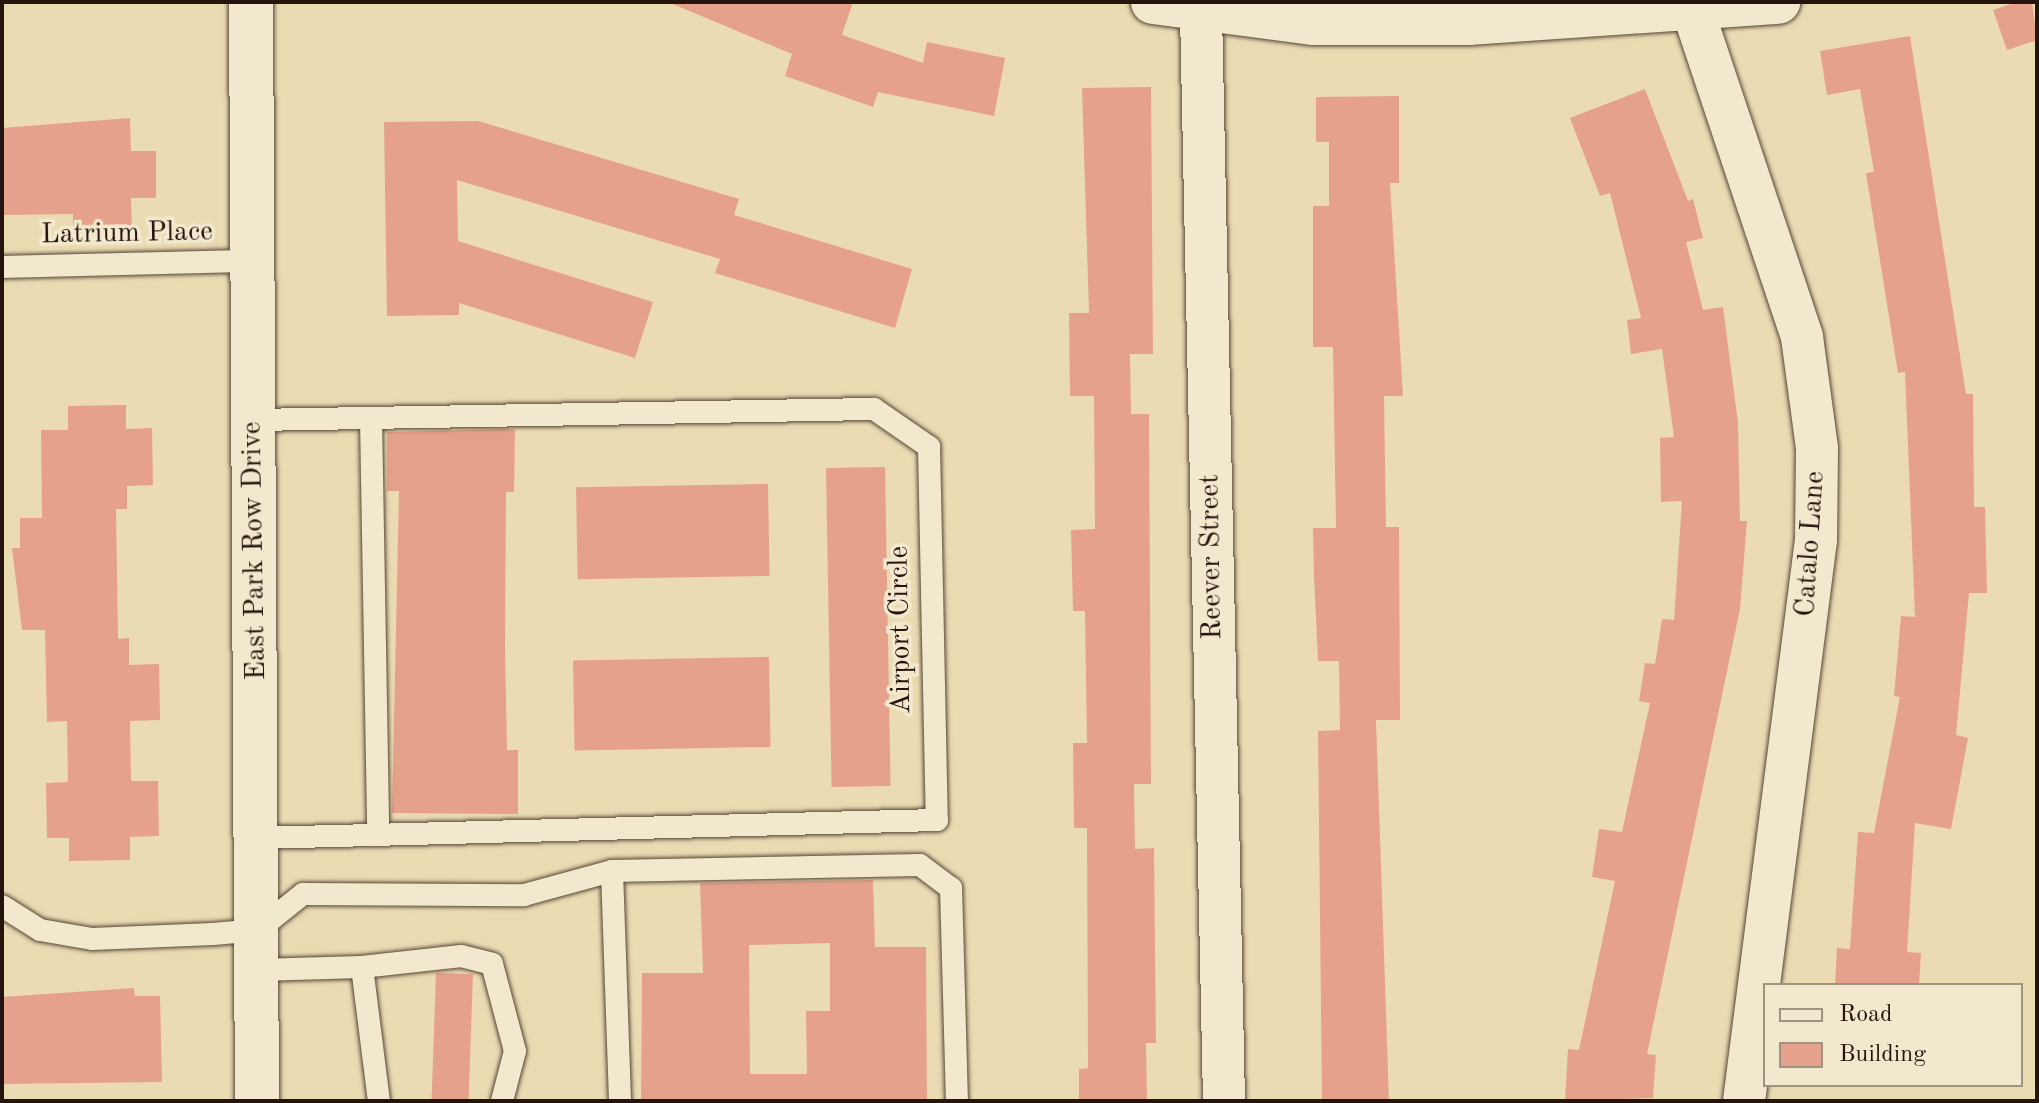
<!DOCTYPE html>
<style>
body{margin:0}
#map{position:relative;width:2039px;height:1103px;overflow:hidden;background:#ebdbb3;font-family:"Old Standard TT",serif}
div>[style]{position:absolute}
.building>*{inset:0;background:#e6a18c;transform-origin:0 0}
.roads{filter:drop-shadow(0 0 2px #564636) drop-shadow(0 0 2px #564636)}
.service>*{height:22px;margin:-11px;padding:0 11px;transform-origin:11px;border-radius:11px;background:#f2e8ce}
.minor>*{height:42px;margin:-21px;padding:0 21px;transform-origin:21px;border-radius:21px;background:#f2e8ce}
.tertiary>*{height:44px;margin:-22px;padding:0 22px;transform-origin:22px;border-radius:22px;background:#f2e8ce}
.secondary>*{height:44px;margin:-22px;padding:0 22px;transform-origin:22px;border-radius:22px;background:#f2e8ce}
span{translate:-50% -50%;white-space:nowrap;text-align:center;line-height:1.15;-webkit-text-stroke:7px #f2e8ce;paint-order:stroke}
.street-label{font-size:28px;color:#25140c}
.frame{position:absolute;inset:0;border:4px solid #25140c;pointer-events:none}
.legend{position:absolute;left:1763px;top:983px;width:260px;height:104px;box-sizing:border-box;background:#f2e8ce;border:2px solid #a09380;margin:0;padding:10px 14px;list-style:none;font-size:24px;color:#25140c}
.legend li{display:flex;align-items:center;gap:16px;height:40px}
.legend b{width:40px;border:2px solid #a09380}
</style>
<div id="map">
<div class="building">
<div style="clip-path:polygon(668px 2px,853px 2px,842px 35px,923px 63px,927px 42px,1005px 58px,994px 116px,878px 92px,873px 107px,785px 76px,792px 54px)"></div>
<div style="clip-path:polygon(2017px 2px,2032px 2px,2037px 40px,2007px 50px,1993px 10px)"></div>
<div style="clip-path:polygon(1910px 36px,1966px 394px,1973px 394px,1974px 507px,1985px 507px,1987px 593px,1969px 593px,1956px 735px,1968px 738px,1951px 829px,1915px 823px,1907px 952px,1921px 953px,1919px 985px,1835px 985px,1837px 948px,1850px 949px,1858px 832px,1874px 833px,1900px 697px,1894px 696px,1901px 616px,1915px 617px,1905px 372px,1898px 373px,1866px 173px,1874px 172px,1860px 89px,1827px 95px,1820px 51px)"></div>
<div style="clip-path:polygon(1151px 87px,1153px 354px,1130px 354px,1131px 414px,1149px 414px,1151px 784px,1134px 784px,1135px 849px,1154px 848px,1156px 1043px,1146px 1043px,1147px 1101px,1079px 1101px,1079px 1069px,1088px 1068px,1087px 828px,1074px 828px,1073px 743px,1087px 743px,1085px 611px,1073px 611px,1071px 530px,1095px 529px,1094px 396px,1070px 396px,1069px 313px,1089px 313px,1082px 88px)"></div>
<div style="clip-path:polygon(1645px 89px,1688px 201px,1693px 199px,1703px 238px,1686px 242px,1703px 310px,1723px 307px,1738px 423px,1740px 521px,1747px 521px,1740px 609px,1647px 1054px,1656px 1055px,1653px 1098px,1565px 1101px,1568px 1049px,1579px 1050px,1615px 881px,1592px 877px,1599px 829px,1622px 832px,1650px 703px,1639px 701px,1645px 663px,1655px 664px,1662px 619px,1674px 620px,1682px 501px,1661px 502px,1660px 438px,1674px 437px,1662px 349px,1631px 354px,1627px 320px,1641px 318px,1610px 193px,1600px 196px,1570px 118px)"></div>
<div style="clip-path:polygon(1399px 96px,1399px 183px,1390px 183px,1403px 396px,1384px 396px,1386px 527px,1399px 527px,1400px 720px,1376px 720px,1389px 1101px,1322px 1101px,1318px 731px,1340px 730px,1339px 661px,1318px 661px,1314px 576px,1313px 528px,1336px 528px,1333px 347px,1313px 347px,1313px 206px,1329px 206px,1329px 142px,1316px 142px,1316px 97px)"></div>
<div style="clip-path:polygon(130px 118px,131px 151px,156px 151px,156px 198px,131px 198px,132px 234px,73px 235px,73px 214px,2px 215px,2px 128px)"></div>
<div style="clip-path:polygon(478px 121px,739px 199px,734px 215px,912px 269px,895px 328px,715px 273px,720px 259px,457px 180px,458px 241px,653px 302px,635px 358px,459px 303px,459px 315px,387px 316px,384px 122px)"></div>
<div style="clip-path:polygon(126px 405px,126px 429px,152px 428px,153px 485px,127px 486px,127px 509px,116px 509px,118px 639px,129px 638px,129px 665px,159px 664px,160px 720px,130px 721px,131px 781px,158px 781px,159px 836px,130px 837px,130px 860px,69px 861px,69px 838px,47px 838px,46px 783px,68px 782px,67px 721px,47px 722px,45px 630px,22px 630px,12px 548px,20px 548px,20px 518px,42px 518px,41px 430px,68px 430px,68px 406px)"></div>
<div style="clip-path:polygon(515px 429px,514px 492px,506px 492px,505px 648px,507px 750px,518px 750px,518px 814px,392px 813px,399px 491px,387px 491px,387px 432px)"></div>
<div style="left:885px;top:467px;width:319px;height:59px;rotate:89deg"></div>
<div style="left:768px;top:484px;width:92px;height:192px;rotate:89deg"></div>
<div style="left:769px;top:657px;width:90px;height:196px;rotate:89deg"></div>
<div style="clip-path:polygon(evenodd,873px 880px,875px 947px,926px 947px,927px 1101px,641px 1101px,642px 973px,703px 973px,700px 883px,873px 880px,830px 943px,830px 1011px,806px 1011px,807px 1074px,750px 1074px,749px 945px,830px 943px)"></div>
<div style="left:436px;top:973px;width:37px;height:128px;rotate:2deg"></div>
<div style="clip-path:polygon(134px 988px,135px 996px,160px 996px,162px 1082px,2px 1084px,2px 997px)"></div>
</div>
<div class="roads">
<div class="service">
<div style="left:2px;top:267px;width:251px;rotate:-1.4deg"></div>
<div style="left:371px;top:418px;width:417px;rotate:89deg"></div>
<div style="left:254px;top:420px;width:620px;rotate:-1.02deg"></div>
<div style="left:874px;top:409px;width:67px;rotate:34.6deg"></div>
<div style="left:929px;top:447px;width:373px;rotate:88.8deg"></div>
<div style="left:937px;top:820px;width:680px;rotate:178.48deg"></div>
<div style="left:612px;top:871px;width:230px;rotate:88deg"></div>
<div style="left:2px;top:906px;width:45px;rotate:32.3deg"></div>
<div style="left:40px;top:930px;width:53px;rotate:9.8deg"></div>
<div style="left:92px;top:939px;width:121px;rotate:-2.4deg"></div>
<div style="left:213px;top:934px;width:45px;rotate:-5.1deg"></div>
<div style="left:258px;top:930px;width:58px;rotate:-38.7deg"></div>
<div style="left:303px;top:894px;width:221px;rotate:0.3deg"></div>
<div style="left:524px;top:895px;width:91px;rotate:-15.3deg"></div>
<div style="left:612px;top:871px;width:308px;rotate:-1.1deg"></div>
<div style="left:920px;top:865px;width:39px;rotate:37deg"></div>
<div style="left:951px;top:888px;width:213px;rotate:88.4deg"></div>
<div style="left:362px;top:967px;width:100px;rotate:-6.3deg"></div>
<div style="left:461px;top:956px;width:32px;rotate:14deg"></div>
<div style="left:492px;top:964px;width:90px;rotate:75.2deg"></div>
<div style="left:515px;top:1051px;width:52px;rotate:104.6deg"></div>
<div style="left:258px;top:970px;width:104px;rotate:-1.7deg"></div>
<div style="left:362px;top:967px;width:135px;rotate:82.8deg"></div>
</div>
<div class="minor">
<div style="left:1690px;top:2px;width:353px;rotate:71.5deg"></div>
<div style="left:1802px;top:337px;width:112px;rotate:82.3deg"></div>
<div style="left:1817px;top:448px;width:92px;rotate:90.6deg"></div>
<div style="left:1816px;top:540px;width:566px;rotate:97.31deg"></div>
<div style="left:1201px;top:12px;width:1089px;rotate:88.79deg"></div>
</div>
<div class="tertiary">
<div style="left:1153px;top:2px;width:161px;rotate:7.5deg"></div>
<div style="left:1313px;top:23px;width:155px"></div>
<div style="left:1468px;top:23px;width:311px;rotate:-3.9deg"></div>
</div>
<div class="secondary">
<div style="left:251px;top:2px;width:1099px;rotate:89.69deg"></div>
</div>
</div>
<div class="street-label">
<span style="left:127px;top:234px;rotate:-1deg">Latrium Place</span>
<span style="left:1811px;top:544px;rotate:-86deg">Catalo Lane</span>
<span style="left:255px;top:551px;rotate:-91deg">East Park Row Drive</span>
<span style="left:1212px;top:557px;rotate:-91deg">Reever Street</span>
<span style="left:901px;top:630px;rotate:-91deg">Airport Circle</span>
</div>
<div class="frame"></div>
<ul class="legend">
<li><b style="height:10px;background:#f2e8ce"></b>Road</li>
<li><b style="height:22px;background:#e6a18c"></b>Building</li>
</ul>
</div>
